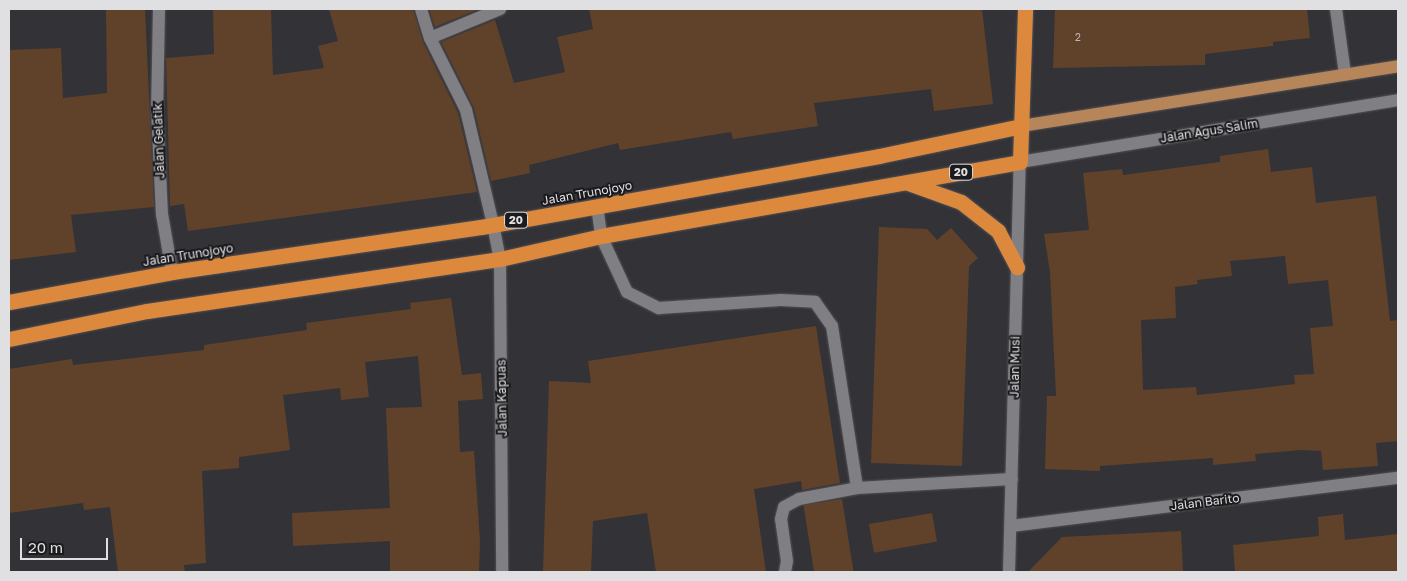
<!DOCTYPE html>
<style>
body{margin:0}
#map{position:relative;width:1407px;height:581px;overflow:hidden;background:#333237;font-family:"Golos Text",sans-serif}
div>[style]{position:absolute}
.building>*{inset:0;background:#60422b;transform-origin:0 0}
.roads{filter:drop-shadow(0 0 1px #525155) drop-shadow(0 0 1px #525155)}
.street>*{height:12px;margin:-6px;padding:0 6px;transform-origin:6px;border-radius:6px;background:#807f84}
.secondary>*{height:12px;margin:-6px;padding:0 6px;transform-origin:6px;border-radius:6px;background:#807f84}
.primary>*{height:12px;margin:-6px;padding:0 6px;transform-origin:6px;border-radius:6px;background:#b7855a}
.highway>*{height:15px;margin:-7.5px;padding:0 7.5px;transform-origin:7.5px;border-radius:7.5px;background:#dc893e}
span{translate:-50% -50%;white-space:nowrap;text-align:center;line-height:1.15;-webkit-text-stroke:4px #1b1a1d;paint-order:stroke}
.number-label{font-size:10px;color:#c0b8b4}
.number-label span{-webkit-text-stroke-width:0}
.shield-label span{padding:1px 4px;background:#1b1a1d;border:1px solid;border-radius:4px;-webkit-text-stroke-width:0}
.shield-label{font-size:11px;color:#e0dfe2;font-weight:700}
.street-label{font-size:12px;color:#e0dfe2}
.frame{position:absolute;inset:0;border:10px solid #e0dfe2;pointer-events:none}
.scale{position:absolute;left:20px;top:538px;width:88px;height:22px;box-sizing:border-box;border:2px solid #e0dfe2;border-top:0;padding-left:6px;font-size:15px;line-height:18px;white-space:nowrap;color:#e0dfe2;-webkit-text-stroke:4px #1b1a1d;paint-order:stroke}
</style>
<div id="map">
<div class="building">
<div style="clip-path:polygon(106px 9px,145px 9px,154px 207px,71px 215px,76px 252px,9px 260px,9px 50px,61px 48px,63px 98px,107px 93px)"></div>
<div style="clip-path:polygon(213px 9px,271px 9px,273px 75px,324px 68px,318px 46px,338px 41px,329px 9px,413px 9px,423px 42px,458px 113px,477px 192px,188px 231px,184px 204px,170px 206px,166px 58px,214px 54px)"></div>
<div style="clip-path:polygon(429px 9px,479px 9px,435px 27px)"></div>
<div style="clip-path:polygon(589px 9px,982px 9px,993px 104px,934px 111px,931px 89px,814px 103px,818px 126px,733px 139px,731px 132px,620px 150px,618px 143px,529px 165px,530px 173px,491px 181px,474px 108px,441px 42px,495px 20px,514px 83px,565px 72px,557px 37px,593px 29px)"></div>
<div style="clip-path:polygon(1055px 9px,1307px 9px,1310px 38px,1273px 42px,1273px 46px,1205px 54px,1205px 65px,1053px 68px)"></div>
<div style="clip-path:polygon(evenodd,1268px 149px,1271px 172px,1312px 167px,1316px 203px,1376px 196px,1390px 321px,1398px 320px,1398px 441px,1376px 443px,1378px 466px,1323px 470px,1321px 451px,1301px 450px,1255px 454px,1256px 461px,1213px 465px,1213px 458px,1100px 466px,1100px 471px,1045px 469px,1047px 396px,1056px 396px,1050px 272px,1044px 234px,1089px 230px,1083px 173px,1122px 169px,1123px 175px,1220px 162px,1220px 156px,1268px 149px,1285px 256px,1288px 284px,1328px 280px,1333px 326px,1310px 328px,1314px 374px,1294px 375px,1295px 384px,1254px 389px,1197px 395px,1196px 387px,1143px 390px,1141px 320px,1176px 318px,1175px 287px,1198px 284px,1197px 280px,1232px 276px,1230px 261px,1285px 256px)"></div>
<div style="clip-path:polygon(879px 227px,927px 229px,937px 240px,951px 228px,978px 258px,969px 266px,962px 466px,871px 463px)"></div>
<div style="clip-path:polygon(451px 298px,462px 375px,481px 373px,483px 399px,458px 401px,460px 452px,474px 451px,480px 541px,479px 572px,390px 572px,390px 541px,293px 546px,292px 513px,390px 508px,386px 408px,422px 407px,418px 356px,365px 362px,369px 397px,341px 400px,340px 388px,283px 395px,290px 450px,239px 457px,239px 468px,202px 471px,206px 563px,184px 565px,185px 572px,118px 572px,110px 507px,84px 510px,83px 503px,9px 513px,9px 369px,72px 359px,73px 365px,204px 350px,204px 345px,307px 330px,306px 323px,411px 309px,410px 303px)"></div>
<div style="clip-path:polygon(816px 326px,840px 483px,802px 490px,801px 481px,754px 489px,766px 572px,656px 572px,647px 513px,593px 521px,591px 572px,543px 572px,549px 381px,591px 383px,588px 361px)"></div>
<div style="left:842px;top:499px;width:74px;height:39px;rotate:81deg"></div>
<div style="left:932px;top:513px;width:29px;height:64px;rotate:80deg"></div>
<div style="clip-path:polygon(1343px 514px,1345px 540px,1398px 534px,1398px 572px,1235px 572px,1233px 545px,1319px 536px,1318px 517px)"></div>
<div style="clip-path:polygon(1181px 531px,1183px 572px,1028px 572px,1062px 537px)"></div>
</div>
<div class="roads">
<div class="street">
<div style="left:159px;top:9px;width:100px;rotate:91.1deg"></div>
<div style="left:157px;top:109px;width:105px;rotate:87.3deg"></div>
<div style="left:162px;top:214px;width:59px;rotate:80.2deg"></div>
<div style="left:421px;top:9px;width:30px;rotate:73deg"></div>
<div style="left:430px;top:38px;width:80px;rotate:63.4deg"></div>
<div style="left:466px;top:110px;width:117px;rotate:76.7deg"></div>
<div style="left:1336px;top:9px;width:66px;rotate:82.1deg"></div>
<div style="left:430px;top:38px;width:76px;rotate:-22.5deg"></div>
<div style="left:597px;top:206px;width:30px;rotate:82deg"></div>
<div style="left:601px;top:236px;width:62px;rotate:65.1deg"></div>
<div style="left:627px;top:292px;width:36px;rotate:27deg"></div>
<div style="left:659px;top:308px;width:122px;rotate:-3.8deg"></div>
<div style="left:781px;top:300px;width:34px;rotate:3deg"></div>
<div style="left:815px;top:302px;width:29px;rotate:55deg"></div>
<div style="left:832px;top:326px;width:164px;rotate:81.2deg"></div>
<div style="left:785px;top:572px;width:11px;rotate:-80deg"></div>
<div style="left:787px;top:561px;width:42px;rotate:-98.1deg"></div>
<div style="left:781px;top:519px;width:12px;rotate:-76deg"></div>
<div style="left:784px;top:507px;width:17px;rotate:-28deg"></div>
<div style="left:799px;top:499px;width:59px;rotate:-10.7deg"></div>
<div style="left:857px;top:488px;width:155px;rotate:-3.3deg"></div>
</div>
<div class="secondary">
<div style="left:493px;top:224px;width:36px;rotate:79deg"></div>
<div style="left:500px;top:259px;width:313px;rotate:89.6deg"></div>
<div style="left:1011px;top:526px;width:390px;rotate:-7.1deg"></div>
<div style="left:1009px;top:572px;width:410px;rotate:-88.5deg"></div>
<div style="left:1020px;top:162px;width:383px;rotate:-9.3deg"></div>
</div>
<div class="primary">
<div style="left:1021px;top:126px;width:382px;rotate:-9deg"></div>
</div>
<div class="highway">
<div style="left:908px;top:183px;width:56px;rotate:19.7deg"></div>
<div style="left:961px;top:202px;width:47px;rotate:38.1deg"></div>
<div style="left:998px;top:231px;width:41px;rotate:62.2deg"></div>
<div style="left:9px;top:302px;width:166px;rotate:-10.4deg"></div>
<div style="left:172px;top:272px;width:312px;rotate:-8.3deg"></div>
<div style="left:481px;top:227px;width:404px;rotate:-10.1deg"></div>
<div style="left:879px;top:156px;width:145px;rotate:-11.9deg"></div>
<div style="left:9px;top:339px;width:141px;rotate:-11.5deg"></div>
<div style="left:147px;top:311px;width:357px;rotate:-8.4deg"></div>
<div style="left:500px;top:259px;width:104px;rotate:-12.8deg"></div>
<div style="left:601px;top:236px;width:425px;rotate:-10deg"></div>
<div style="left:1020px;top:162px;width:153px;rotate:-88.1deg"></div>
</div>
</div>
<div class="number-label">
<span style="left:1078px;top:38px">2</span>
</div>
<div class="shield-label">
<span style="left:961px;top:172px">20</span>
<span style="left:516px;top:220px">20</span>
</div>
<div class="street-label">
<span style="left:1209px;top:131px;rotate:-9deg">Jalan Agus Salim</span>
<span style="left:159px;top:141px;rotate:-92deg">Jalan Gelatik</span>
<span style="left:587px;top:193px;rotate:-10deg">Jalan Trunojoyo</span>
<span style="left:188px;top:255px;rotate:-9deg">Jalan Trunojoyo</span>
<span style="left:1015px;top:367px;rotate:-89deg">Jalan Musi</span>
<span style="left:502px;top:398px;rotate:-91deg">Jalan Kapuas</span>
<span style="left:1205px;top:502px;rotate:-7deg">Jalan Barito</span>
</div>
<div class="frame"></div>
<div class="scale">20 m</div>
</div>
